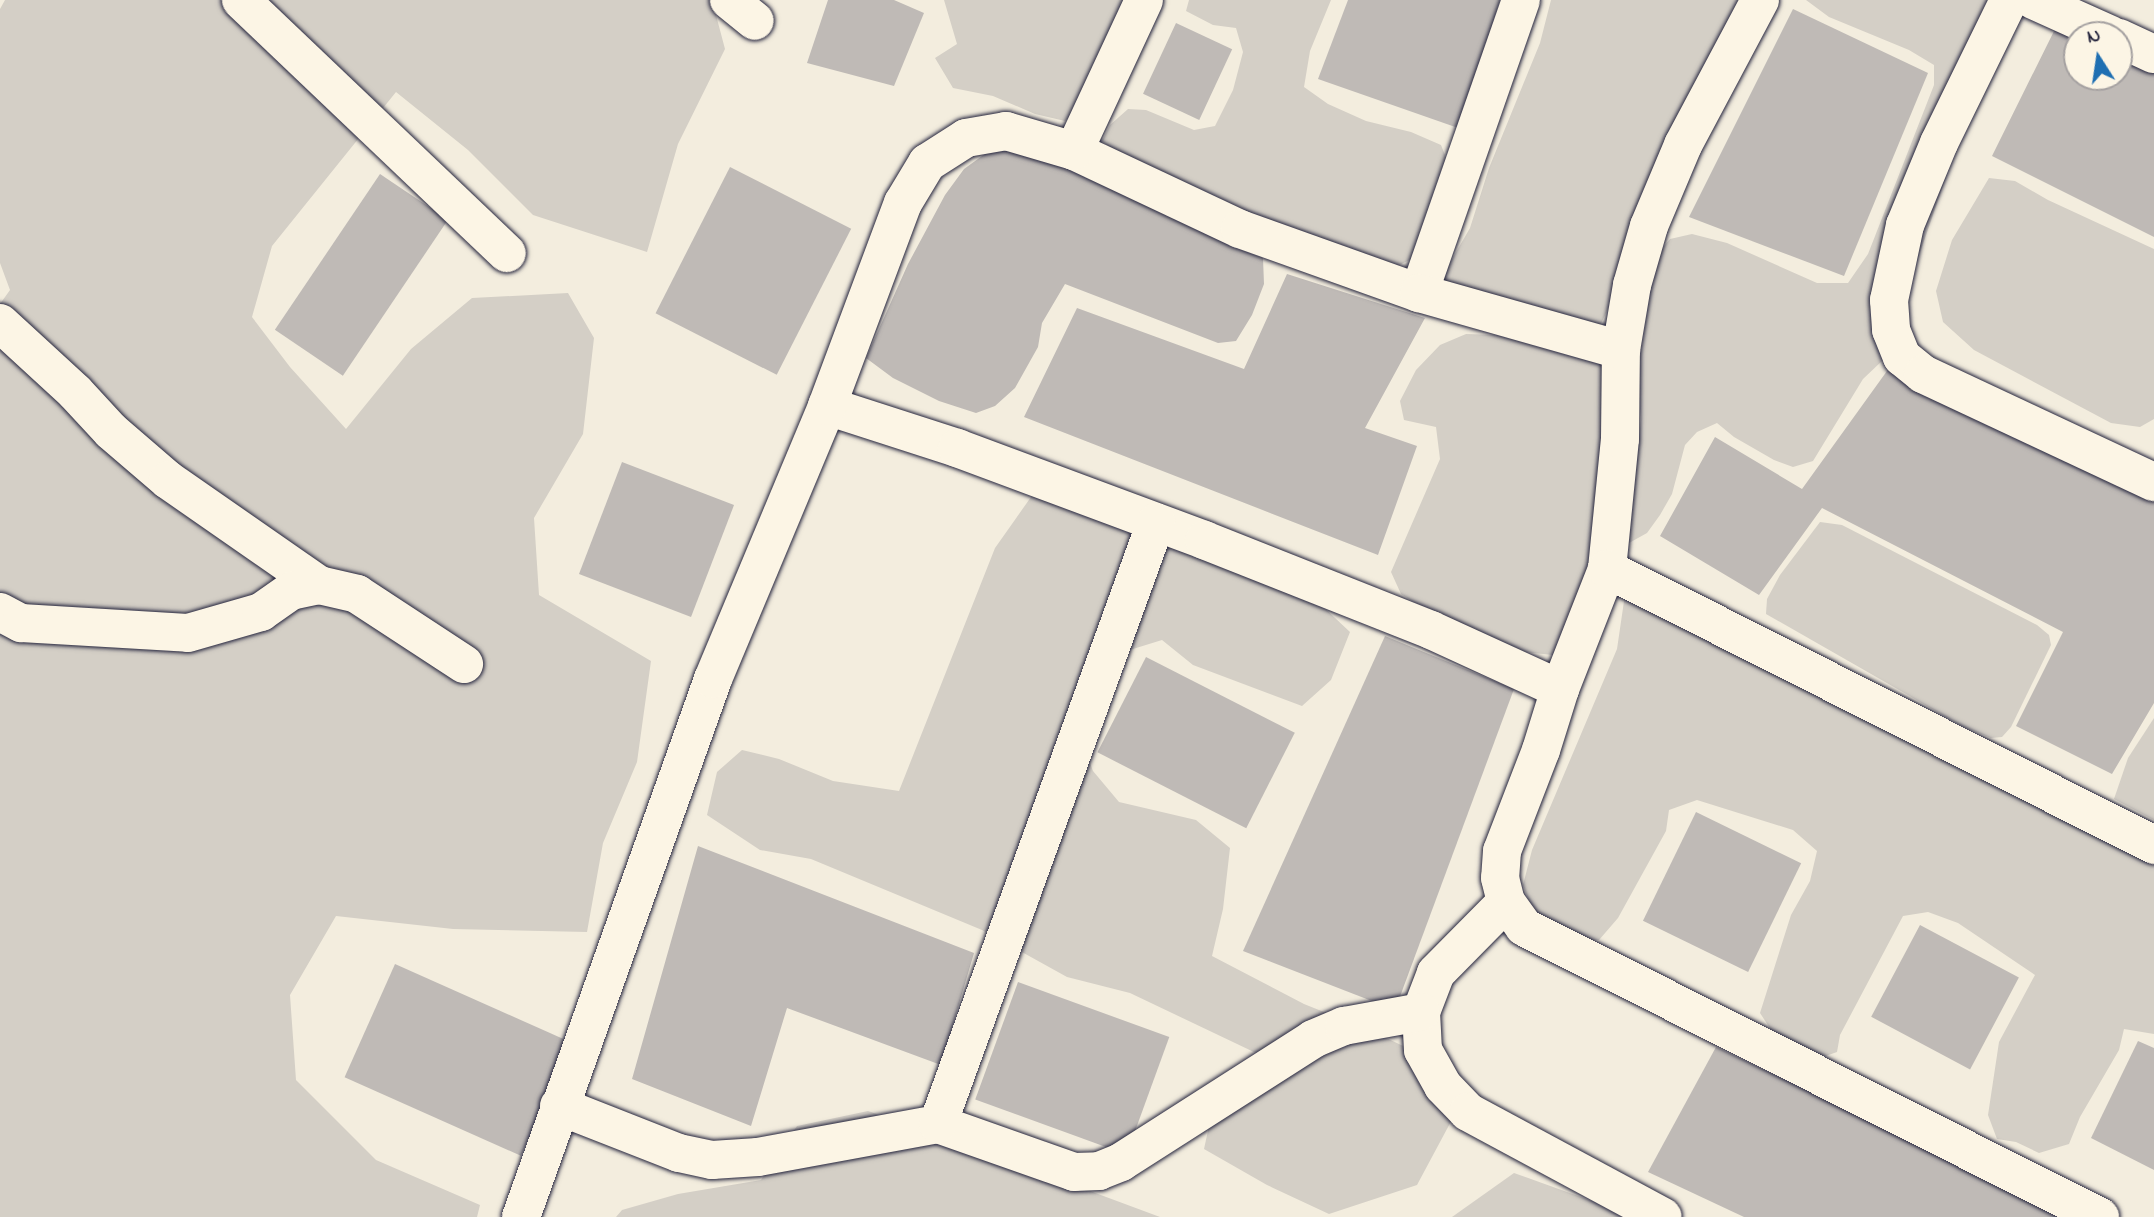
<!DOCTYPE html>
<style>
body{margin:0}
#map{position:relative;width:2154px;height:1217px;overflow:hidden;background:#f3edde;font-family:"Indie Flower",sans-serif}
div>[style]{position:absolute}
.green>*{inset:0;background:#d4cfc6}
.building>*{inset:0;background:#bfbab6;transform-origin:0 0}
.roads{filter:drop-shadow(0 0 2px #22223b) drop-shadow(0 0 2px #22223b)}
.street>*{height:38px;margin:-19px;padding:0 19px;transform-origin:19px;border-radius:19px;background:#fcf5e5}
span{translate:-50% -50%;white-space:nowrap;text-align:center;line-height:1.15;-webkit-text-stroke:5px #fcf5e5;paint-order:stroke}
.north{position:absolute;left:2063px;top:21px;width:70px;height:70px;box-sizing:border-box;background:#fcf5e5;border:2px solid #a5a1a1;border-radius:50%;rotate:348deg;font-size:19px;font-weight:700;line-height:28px;text-align:center;color:#22223b}
.north::after{content:'';display:block;margin:auto;width:24px;height:32px;background:#1f6fb2;clip-path:polygon(50% 0,100% 100%,50% 72%,0 100%)}
</style>
<div id="map">
<div class="green">
<div style="clip-path:polygon(5px 0,712px 0,725px 49px,678px 144px,647px 252px,533px 215px,468px 150px,396px 92px,272px 246px,252px 317px,290px 367px,346px 429px,411px 349px,472px 298px,568px 293px,594px 338px,583px 434px,534px 518px,539px 595px,651px 661px,637px 762px,603px 843px,587px 932px,453px 929px,336px 916px,290px 995px,296px 1080px,376px 1160px,480px 1205px,477px 1217px,0 1217px,0 304px,10px 290px,0 263px,0 9px)"></div>
<div style="clip-path:polygon(944px 0,1143px 0,1090px 95px,1065px 121px,1035px 114px,993px 96px,953px 88px,935px 58px,957px 44px)"></div>
<div style="clip-path:polygon(1189px 0,1331px 0,1310px 51px,1304px 87px,1328px 104px,1366px 121px,1411px 132px,1441px 145px,1449px 165px,1418px 256px,1393px 268px,1272px 228px,1121px 156px,1102px 141px,1110px 125px,1128px 109px,1146px 110px,1194px 130px,1215px 126px,1233px 90px,1243px 52px,1236px 28px,1213px 25px,1186px 11px)"></div>
<div style="clip-path:polygon(1551px 0,1753px 0,1598px 330px,1440px 280px,1470px 228px,1489px 168px,1540px 43px)"></div>
<div style="clip-path:polygon(1806px 0,2000px 0,1974px 96px,1883px 360px,1863px 379px,1813px 461px,1793px 467px,1774px 460px,1734px 437px,1717px 423px,1697px 432px,1685px 445px,1672px 494px,1660px 515px,1647px 533px,1629px 543px,1641px 419px,1637px 379px,1655px 257px,1670px 239px,1692px 234px,1727px 243px,1817px 283px,1848px 283px,1868px 254px,1934px 85px,1934px 65px,1909px 50px,1829px 17px)"></div>
<div style="clip-path:polygon(1989px 178px,2015px 181px,2048px 200px,2154px 249px,2154px 419px,2140px 427px,2111px 423px,1974px 350px,1943px 322px,1936px 291px,1952px 240px)"></div>
<div style="clip-path:polygon(1466px 334px,1497px 335px,1603px 365px,1599px 553px,1553px 655px,1523px 652px,1428px 611px,1401px 594px,1391px 572px,1440px 459px,1436px 427px,1404px 420px,1400px 401px,1416px 370px,1440px 345px)"></div>
<div style="clip-path:polygon(1043px 480px,1318px 602px,1350px 632px,1331px 680px,1302px 706px,1193px 665px,1162px 640px,1120px 653px,1076px 726px,1093px 771px,1119px 802px,1196px 820px,1230px 848px,1223px 909px,1212px 956px,1304px 1004px,1374px 1032px,1457px 1072px,1455px 1114px,1417px 1185px,1329px 1214px,1267px 1185px,1204px 1149px,1216px 1094px,1256px 1053px,1130px 993px,1067px 977px,982px 930px,811px 859px,760px 850px,707px 815px,717px 772px,742px 750px,779px 759px,833px 781px,899px 791px,995px 548px)"></div>
<div style="clip-path:polygon(1820px 522px,1842px 525px,2037px 625px,2049px 635px,2051px 645px,2011px 727px,2002px 737px,1991px 738px,1962px 726px,1766px 614px,1767px 599px,1780px 575px)"></div>
<div style="clip-path:polygon(1628px 574px,2154px 841px,2154px 1034px,2124px 1029px,2119px 1050px,2080px 1117px,2069px 1144px,2039px 1153px,2016px 1142px,1997px 1139px,1988px 1115px,1999px 1042px,2035px 975px,1958px 923px,1928px 912px,1903px 916px,1840px 1035px,1837px 1052px,1820px 1058px,1775px 1036px,1760px 1013px,1791px 915px,1810px 881px,1817px 851px,1793px 830px,1697px 800px,1669px 810px,1666px 831px,1618px 918px,1599px 940px,1568px 940px,1535px 918px,1523px 885px,1532px 850px,1617px 649px)"></div>
<div style="clip-path:polygon(2154px 718px,2154px 820px,2114px 799px,2128px 758px)"></div>
<div style="clip-path:polygon(868px 1111px,1004px 1159px,1160px 1217px,616px 1217px,622px 1210px,678px 1194px,761px 1180px,797px 1126px)"></div>
<div style="clip-path:polygon(1514px 1173px,1628px 1214px,1629px 1217px,1452px 1217px)"></div>
</div>
<div class="building">
<div style="clip-path:polygon(828px 0,894px 0,924px 13px,894px 86px,807px 63px)"></div>
<div style="clip-path:polygon(1348px 0,1500px 0,1461px 129px,1318px 79px)"></div>
<div style="clip-path:polygon(1793px 9px,1928px 73px,1844px 276px,1689px 217px)"></div>
<div style="left:1176px;top:23px;width:62px;height:78px;rotate:25deg"></div>
<div style="clip-path:polygon(2058px 23px,2077px 35px,2077px 77px,2119px 77px,2119px 54px,2154px 72px,2154px 237px,1992px 156px)"></div>
<div style="clip-path:polygon(1023px 150px,1118px 189px,1233px 247px,1263px 258px,1264px 284px,1252px 315px,1236px 341px,1218px 343px,1065px 284px,1042px 323px,1038px 347px,1015px 388px,995px 406px,976px 413px,939px 401px,893px 378px,866px 358px,908px 264px,945px 195px,964px 169px,989px 151px)"></div>
<div style="left:730px;top:167px;width:136px;height:164px;rotate:27deg"></div>
<div style="left:380px;top:174px;width:82px;height:188px;rotate:34deg"></div>
<div style="clip-path:polygon(1287px 274px,1425px 318px,1365px 428px,1417px 446px,1378px 555px,1024px 417px,1077px 308px,1244px 369px)"></div>
<div style="clip-path:polygon(1892px 364px,2154px 502px,2154px 703px,2112px 774px,2016px 726px,2063px 632px,1822px 508px,1759px 595px,1660px 536px,1715px 437px,1802px 489px)"></div>
<div style="left:622px;top:462px;width:120px;height:120px;rotate:21deg"></div>
<div style="clip-path:polygon(1385px 636px,1514px 689px,1395px 1010px,1243px 951px)"></div>
<div style="left:1146px;top:657px;width:167px;height:107px;rotate:27deg"></div>
<div style="left:1696px;top:812px;width:117px;height:121px;rotate:26deg"></div>
<div style="clip-path:polygon(698px 846px,974px 953px,941px 1065px,787px 1008px,751px 1126px,632px 1079px)"></div>
<div style="left:1920px;top:925px;width:112px;height:104px;rotate:28deg"></div>
<div style="left:395px;top:964px;width:193px;height:124px;rotate:24deg"></div>
<div style="left:1018px;top:982px;width:161px;height:125px;rotate:20deg"></div>
<div style="clip-path:polygon(2138px 1041px,2154px 1048px,2154px 1170px,2091px 1138px)"></div>
<div style="clip-path:polygon(1716px 1047px,2072px 1217px,1744px 1217px,1648px 1172px)"></div>
</div>
<div class="roads">
<div class="street">
<div style="left:241px;top:0;width:367px;rotate:43.6deg"></div>
<div style="left:729px;top:0;width:33px;rotate:39deg"></div>
<div style="left:2009px;top:0;width:159px;rotate:116.1deg"></div>
<div style="left:1939px;top:143px;width:89px;rotate:112.5deg"></div>
<div style="left:1905px;top:225px;width:77px;rotate:102deg"></div>
<div style="left:1889px;top:300px;width:30px;rotate:86deg"></div>
<div style="left:1891px;top:330px;width:29px;rotate:68deg"></div>
<div style="left:1902px;top:357px;width:27px;rotate:39deg"></div>
<div style="left:1923px;top:374px;width:255px;rotate:25.1deg"></div>
<div style="left:2033px;top:0;width:85px;rotate:24.2deg"></div>
<div style="left:2119px;top:38px;width:38px;rotate:25deg"></div>
<div style="left:1074px;top:151px;width:183px;rotate:25.2deg"></div>
<div style="left:1240px;top:229px;width:190px;rotate:19.7deg"></div>
<div style="left:1419px;top:293px;width:310px;rotate:-70.8deg"></div>
<div style="left:1419px;top:293px;width:210px;rotate:15.8deg"></div>
<div style="left:0;top:323px;width:102px;rotate:42.6deg"></div>
<div style="left:75px;top:392px;width:53px;rotate:47.3deg"></div>
<div style="left:111px;top:431px;width:75px;rotate:40.7deg"></div>
<div style="left:168px;top:480px;width:184px;rotate:34.8deg"></div>
<div style="left:827px;top:406px;width:137px;rotate:17.9deg"></div>
<div style="left:957px;top:448px;width:264px;rotate:20.4deg"></div>
<div style="left:1204px;top:540px;width:244px;rotate:21.6deg"></div>
<div style="left:1431px;top:630px;width:142px;rotate:24.6deg"></div>
<div style="left:1560px;top:689px;width:129px;rotate:-68.6deg"></div>
<div style="left:1607px;top:569px;width:131px;rotate:-84.3deg"></div>
<div style="left:1620px;top:439px;width:89px;rotate:-89.4deg"></div>
<div style="left:1621px;top:350px;width:66px;rotate:-80.4deg"></div>
<div style="left:1632px;top:285px;width:61px;rotate:-73.9deg"></div>
<div style="left:1649px;top:226px;width:88px;rotate:-67.2deg"></div>
<div style="left:1683px;top:145px;width:164px;rotate:-62deg"></div>
<div style="left:1607px;top:569px;width:613px;rotate:26.77deg"></div>
<div style="left:0;top:612px;width:24px;rotate:28deg"></div>
<div style="left:21px;top:623px;width:167px;rotate:3.4deg"></div>
<div style="left:188px;top:633px;width:76px;rotate:-16deg"></div>
<div style="left:261px;top:612px;width:37px;rotate:-35deg"></div>
<div style="left:291px;top:591px;width:29px;rotate:-12deg"></div>
<div style="left:319px;top:585px;width:39px;rotate:13deg"></div>
<div style="left:357px;top:594px;width:128px;rotate:33.2deg"></div>
<div style="left:1560px;top:689px;width:64px;rotate:107.3deg"></div>
<div style="left:1541px;top:750px;width:108px;rotate:111.1deg"></div>
<div style="left:1502px;top:851px;width:27px;rotate:94deg"></div>
<div style="left:1500px;top:878px;width:25px;rotate:76deg"></div>
<div style="left:1506px;top:902px;width:31px;rotate:54deg"></div>
<div style="left:1524px;top:927px;width:645px;rotate:26.72deg"></div>
<div style="left:1506px;top:902px;width:100px;rotate:134.6deg"></div>
<div style="left:1436px;top:973px;width:42px;rotate:111deg"></div>
<div style="left:1421px;top:1012px;width:38px;rotate:87deg"></div>
<div style="left:1423px;top:1050px;width:41px;rotate:60.9deg"></div>
<div style="left:1443px;top:1086px;width:36px;rotate:46deg"></div>
<div style="left:1468px;top:1112px;width:221px;rotate:28.3deg"></div>
<div style="left:559px;top:1106px;width:129px;rotate:21.4deg"></div>
<div style="left:679px;top:1153px;width:34px;rotate:12deg"></div>
<div style="left:712px;top:1160px;width:46px;rotate:-3.7deg"></div>
<div style="left:758px;top:1157px;width:183px;rotate:-10.4deg"></div>
<div style="left:938px;top:1124px;width:144px;rotate:19.4deg"></div>
<div style="left:1074px;top:1172px;width:25px;rotate:-2deg"></div>
<div style="left:1099px;top:1171px;width:24px;rotate:-22deg"></div>
<div style="left:1121px;top:1162px;width:228px;rotate:-32.6deg"></div>
<div style="left:1313px;top:1039px;width:34px;rotate:-23deg"></div>
<div style="left:1344px;top:1026px;width:78px;rotate:-10.3deg"></div>
<div style="left:938px;top:1124px;width:640px;rotate:-70.09deg"></div>
<div style="left:521px;top:1217px;width:571px;rotate:-70.36deg"></div>
<div style="left:713px;top:679px;width:296px;rotate:-67.3deg"></div>
<div style="left:827px;top:406px;width:217px;rotate:-69.5deg"></div>
<div style="left:903px;top:203px;width:47px;rotate:-59deg"></div>
<div style="left:927px;top:163px;width:46px;rotate:-32.7deg"></div>
<div style="left:966px;top:138px;width:41px;rotate:-9.9deg"></div>
<div style="left:1006px;top:131px;width:71px;rotate:16.4deg"></div>
<div style="left:1074px;top:151px;width:166px;rotate:-65.1deg"></div>
</div>
</div>
<div class="north">N</div>
</div>
